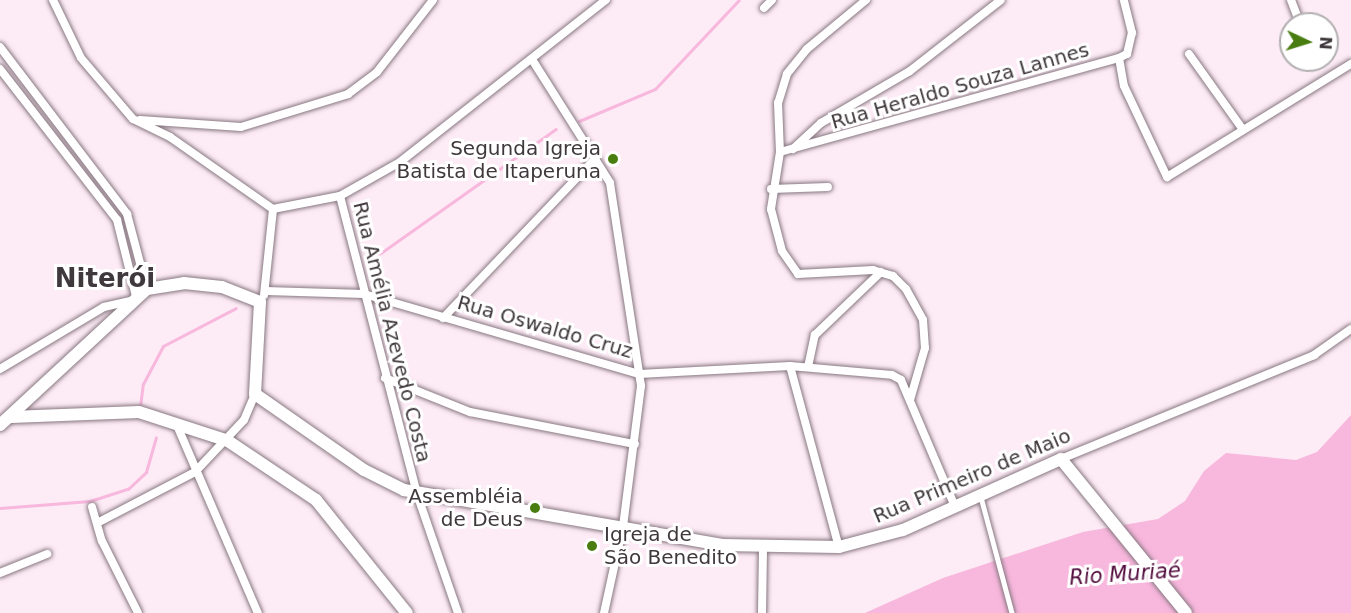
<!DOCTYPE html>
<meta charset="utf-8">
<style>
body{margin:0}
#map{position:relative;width:1351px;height:613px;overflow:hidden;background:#fdebf5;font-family:"DejaVu Sans",sans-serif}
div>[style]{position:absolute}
.water>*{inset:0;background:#f8b7dd}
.stream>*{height:3px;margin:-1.5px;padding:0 1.5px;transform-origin:1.5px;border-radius:1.5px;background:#f8b7dd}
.roads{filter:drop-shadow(0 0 2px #887881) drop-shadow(0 0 2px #887881)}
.service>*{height:4.5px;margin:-2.25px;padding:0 2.25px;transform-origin:2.25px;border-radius:2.25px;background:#fff}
.minor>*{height:8px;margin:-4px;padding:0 4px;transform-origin:4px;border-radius:4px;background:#fff}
.secondary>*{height:12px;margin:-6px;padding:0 6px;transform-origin:6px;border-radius:6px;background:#fff}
.dots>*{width:16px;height:16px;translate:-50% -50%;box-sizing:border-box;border:3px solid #fff;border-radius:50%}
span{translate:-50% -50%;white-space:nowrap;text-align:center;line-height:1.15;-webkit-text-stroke:6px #fff;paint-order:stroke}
.street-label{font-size:20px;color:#3f383c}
.poi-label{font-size:20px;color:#3f383c}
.right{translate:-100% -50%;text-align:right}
.left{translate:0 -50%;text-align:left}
.water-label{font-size:21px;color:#530d3e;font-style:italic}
.district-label{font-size:26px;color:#3f383c;font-weight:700}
.north{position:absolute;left:1279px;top:12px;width:60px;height:60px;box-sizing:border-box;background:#fff;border:2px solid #b2afb1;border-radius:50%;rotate:94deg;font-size:16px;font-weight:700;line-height:24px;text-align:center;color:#3f383c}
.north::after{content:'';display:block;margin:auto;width:21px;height:27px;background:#497d10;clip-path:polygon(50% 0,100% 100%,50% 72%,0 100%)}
</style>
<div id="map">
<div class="water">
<div style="clip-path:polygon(1351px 415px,1351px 613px,865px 613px,943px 578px,1083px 532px,1158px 519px,1185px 501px,1204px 471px,1226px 453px,1296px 460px,1317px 452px)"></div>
</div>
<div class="stream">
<div style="left:579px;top:121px;width:82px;rotate:-22.8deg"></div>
<div style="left:655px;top:89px;width:122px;rotate:-46.7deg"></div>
<div style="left:368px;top:262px;width:230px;rotate:-35.3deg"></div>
<div style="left:140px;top:407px;width:23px;rotate:-83deg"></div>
<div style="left:143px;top:384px;width:43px;rotate:-62.2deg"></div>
<div style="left:163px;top:346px;width:82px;rotate:-27.5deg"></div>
<div style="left:0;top:508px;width:90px;rotate:-4.4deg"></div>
<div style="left:90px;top:501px;width:40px;rotate:-18deg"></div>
<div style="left:128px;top:489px;width:25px;rotate:-43deg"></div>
<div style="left:146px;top:472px;width:36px;rotate:-74deg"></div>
</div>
<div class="roads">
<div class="service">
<div style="left:981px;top:497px;width:120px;rotate:75deg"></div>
</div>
<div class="minor">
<div style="left:53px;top:0;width:64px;rotate:64.2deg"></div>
<div style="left:81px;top:58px;width:80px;rotate:49.6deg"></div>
<div style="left:133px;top:119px;width:41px;rotate:25.9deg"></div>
<div style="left:170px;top:137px;width:126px;rotate:35deg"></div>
<div style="left:273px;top:209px;width:68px;rotate:-11deg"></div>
<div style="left:340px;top:196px;width:69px;rotate:-29.5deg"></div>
<div style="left:400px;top:162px;width:262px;rotate:-38.2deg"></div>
<div style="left:866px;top:0;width:77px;rotate:140.3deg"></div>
<div style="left:807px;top:49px;width:32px;rotate:129deg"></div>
<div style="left:787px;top:74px;width:30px;rotate:107deg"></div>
<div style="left:778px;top:103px;width:49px;rotate:87.7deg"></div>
<div style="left:780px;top:152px;width:58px;rotate:99deg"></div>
<div style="left:771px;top:209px;width:43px;rotate:75.3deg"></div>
<div style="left:782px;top:251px;width:28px;rotate:55deg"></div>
<div style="left:798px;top:274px;width:75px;rotate:-3.1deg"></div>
<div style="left:873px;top:270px;width:21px;rotate:17deg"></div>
<div style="left:893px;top:276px;width:18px;rotate:45deg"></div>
<div style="left:906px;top:289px;width:35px;rotate:61deg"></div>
<div style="left:923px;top:320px;width:28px;rotate:86deg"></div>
<div style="left:925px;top:348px;width:54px;rotate:106.1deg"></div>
<div style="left:1291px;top:0;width:19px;rotate:69deg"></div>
<div style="left:764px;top:8px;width:11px;rotate:-45deg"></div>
<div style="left:0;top:47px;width:210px;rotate:52.7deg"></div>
<div style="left:127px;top:214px;width:78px;rotate:75.1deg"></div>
<div style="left:1189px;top:54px;width:90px;rotate:54.5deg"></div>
<div style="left:1119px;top:58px;width:28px;rotate:80deg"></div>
<div style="left:1124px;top:86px;width:101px;rotate:64.7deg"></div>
<div style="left:1167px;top:177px;width:216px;rotate:-31.6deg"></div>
<div style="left:533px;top:61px;width:144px;rotate:57.7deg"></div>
<div style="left:610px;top:183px;width:205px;rotate:81.3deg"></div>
<div style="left:641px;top:386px;width:141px;rotate:97.3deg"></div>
<div style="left:623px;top:526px;width:89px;rotate:102.3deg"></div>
<div style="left:0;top:69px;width:191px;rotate:52.2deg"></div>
<div style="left:117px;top:220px;width:78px;rotate:76deg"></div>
<div style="left:140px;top:120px;width:101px;rotate:4deg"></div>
<div style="left:241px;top:127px;width:112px;rotate:-17.1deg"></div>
<div style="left:348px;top:94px;width:36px;rotate:-37deg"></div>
<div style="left:377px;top:72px;width:91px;rotate:-52.1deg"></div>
<div style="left:793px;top:149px;width:38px;rotate:-43deg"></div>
<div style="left:821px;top:123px;width:103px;rotate:-30.3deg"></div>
<div style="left:910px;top:71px;width:115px;rotate:-38deg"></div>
<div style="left:780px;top:152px;width:352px;rotate:-15.5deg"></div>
<div style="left:1119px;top:58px;width:9px;rotate:-27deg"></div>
<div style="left:1127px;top:54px;width:22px;rotate:-77deg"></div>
<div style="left:1132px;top:33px;width:34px;rotate:-104deg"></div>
<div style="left:771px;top:189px;width:57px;rotate:-2deg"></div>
<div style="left:340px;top:196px;width:308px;rotate:75.5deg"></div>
<div style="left:417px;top:494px;width:126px;rotate:71deg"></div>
<div style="left:266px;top:291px;width:98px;rotate:1.8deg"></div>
<div style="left:364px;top:294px;width:286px;rotate:16.2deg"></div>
<div style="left:639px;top:374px;width:151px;rotate:-3deg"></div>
<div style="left:790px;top:366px;width:102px;rotate:5deg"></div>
<div style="left:892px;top:375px;width:10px;rotate:29deg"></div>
<div style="left:901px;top:380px;width:135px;rotate:66.9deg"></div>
<div style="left:264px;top:295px;width:86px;rotate:-84deg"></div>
<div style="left:443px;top:318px;width:221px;rotate:-46.3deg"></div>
<div style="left:790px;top:366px;width:188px;rotate:74.9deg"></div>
<div style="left:808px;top:367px;width:33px;rotate:-78deg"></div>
<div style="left:815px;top:335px;width:91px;rotate:-43.7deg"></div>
<div style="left:0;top:369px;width:121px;rotate:-30.8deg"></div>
<div style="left:104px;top:307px;width:26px;rotate:-13deg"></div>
<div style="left:385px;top:378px;width:92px;rotate:21.8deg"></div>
<div style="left:470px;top:412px;width:168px;rotate:11deg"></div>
<div style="left:176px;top:423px;width:207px;rotate:66.7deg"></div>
<div style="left:1061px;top:459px;width:274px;rotate:-22.3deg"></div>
<div style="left:1314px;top:355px;width:45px;rotate:-35.1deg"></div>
<div style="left:92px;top:507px;width:35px;rotate:74deg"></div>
<div style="left:102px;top:541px;width:80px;rotate:63.4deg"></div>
<div style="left:99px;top:522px;width:108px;rotate:-27.5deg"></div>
<div style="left:195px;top:472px;width:71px;rotate:-46.7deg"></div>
<div style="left:244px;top:420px;width:28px;rotate:-67deg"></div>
<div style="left:0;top:573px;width:51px;rotate:-22deg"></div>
<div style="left:762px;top:613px;width:66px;rotate:-89.1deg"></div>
</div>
<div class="secondary">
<div style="left:11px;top:417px;width:128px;rotate:-2.2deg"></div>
<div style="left:139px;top:412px;width:94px;rotate:18deg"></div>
<div style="left:228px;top:441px;width:106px;rotate:33.8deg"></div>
<div style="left:316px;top:500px;width:145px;rotate:51.2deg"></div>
<div style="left:0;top:425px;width:200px;rotate:-42.8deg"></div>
<div style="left:147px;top:289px;width:37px;rotate:-9deg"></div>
<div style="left:184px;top:283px;width:38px;rotate:6deg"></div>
<div style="left:222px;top:287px;width:41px;rotate:21.5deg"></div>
<div style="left:260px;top:302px;width:92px;rotate:93.1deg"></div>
<div style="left:255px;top:394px;width:133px;rotate:34.9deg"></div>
<div style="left:364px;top:470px;width:45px;rotate:26.6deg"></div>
<div style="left:404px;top:490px;width:323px;rotate:9.8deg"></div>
<div style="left:722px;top:545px;width:117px;rotate:1deg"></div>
<div style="left:839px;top:547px;width:66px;rotate:-14.9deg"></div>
<div style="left:903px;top:530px;width:173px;rotate:-24.2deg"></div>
<div style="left:1061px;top:459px;width:198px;rotate:50.9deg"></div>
</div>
</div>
<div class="dots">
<div style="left:613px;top:159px;background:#497d10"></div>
<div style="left:535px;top:508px;background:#497d10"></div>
<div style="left:592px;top:546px;background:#497d10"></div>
</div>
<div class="street-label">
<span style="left:960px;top:86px;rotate:-16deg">Rua Heraldo Souza Lannes</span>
<span style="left:545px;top:327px;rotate:16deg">Rua Oswaldo Cruz</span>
<span style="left:392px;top:332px;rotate:76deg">Rua Amélia Azevedo Costa</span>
<span style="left:972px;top:476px;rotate:-23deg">Rua Primeiro de Maio</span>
</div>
<div class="poi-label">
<span class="right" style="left:601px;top:160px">Segunda Igreja<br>Batista de Itaperuna</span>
<span class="right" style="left:523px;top:508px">Assembléia<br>de Deus</span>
<span class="left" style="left:604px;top:546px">Igreja de<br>São Benedito</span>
</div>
<div class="water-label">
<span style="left:1125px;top:574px;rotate:-4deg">Rio Muriaé</span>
</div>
<div class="district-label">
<span style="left:105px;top:279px">Niterói</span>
</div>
<div class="north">N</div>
</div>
